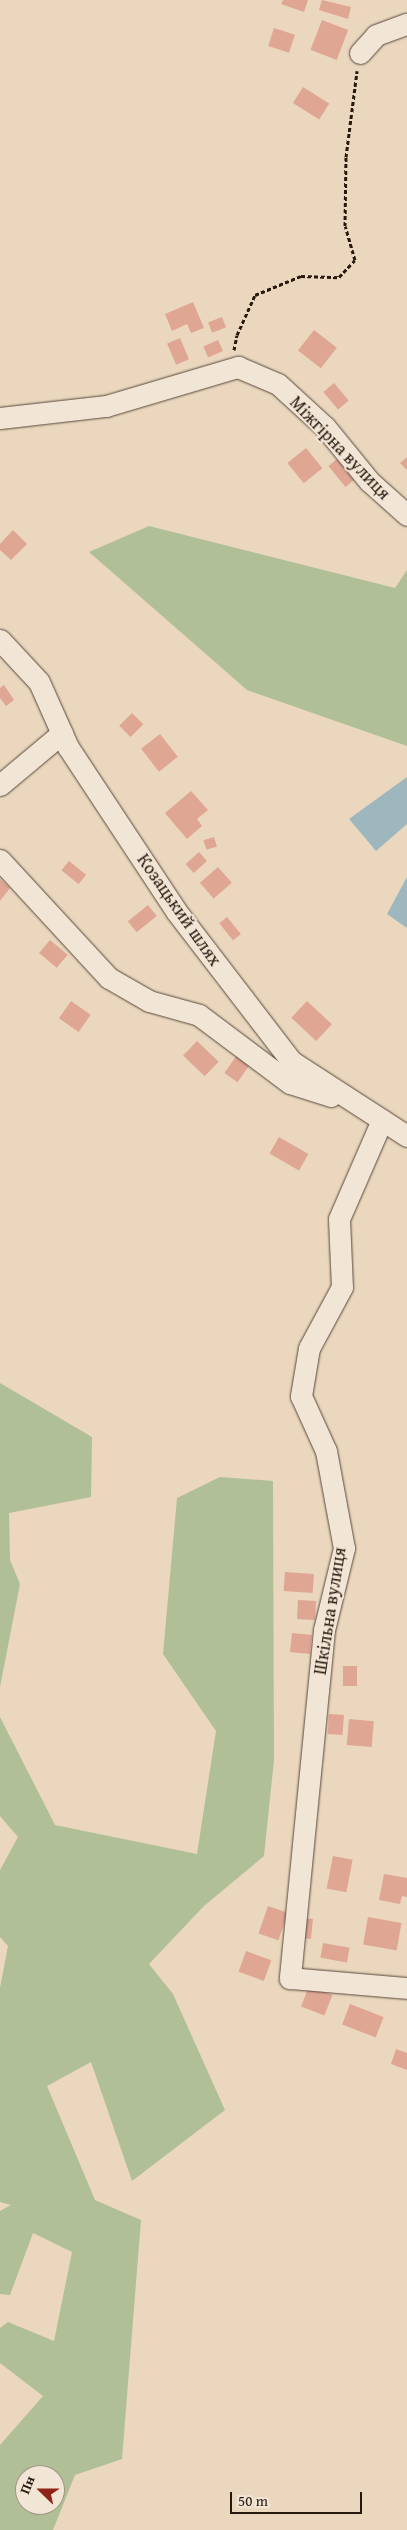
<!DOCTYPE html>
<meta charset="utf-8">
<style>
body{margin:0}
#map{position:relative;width:407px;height:2530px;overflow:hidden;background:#ead7be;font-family:"Gentium Book Plus",serif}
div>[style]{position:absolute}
.green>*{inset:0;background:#b1bf96}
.water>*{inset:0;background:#9eb6bd}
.building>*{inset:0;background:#dfa694;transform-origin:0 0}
.path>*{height:3px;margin-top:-1.5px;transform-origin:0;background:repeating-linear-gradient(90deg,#28190f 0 4px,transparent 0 6.5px)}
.roads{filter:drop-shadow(0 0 1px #58483b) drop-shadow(0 0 1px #58483b)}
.street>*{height:21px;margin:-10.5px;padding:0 10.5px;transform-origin:10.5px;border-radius:10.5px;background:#f1e5d5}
span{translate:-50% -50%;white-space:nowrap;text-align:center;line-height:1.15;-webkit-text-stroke:4px #f1e5d5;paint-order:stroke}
.street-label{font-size:18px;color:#28190f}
.north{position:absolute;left:15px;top:2465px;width:50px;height:50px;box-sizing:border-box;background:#f1e5d5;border:1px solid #a19386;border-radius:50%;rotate:292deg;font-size:14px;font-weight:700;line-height:20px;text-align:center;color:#28190f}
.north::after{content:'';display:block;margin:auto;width:18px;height:22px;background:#8f2418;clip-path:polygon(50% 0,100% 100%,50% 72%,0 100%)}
.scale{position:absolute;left:230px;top:2492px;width:132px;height:22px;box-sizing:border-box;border:2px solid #28190f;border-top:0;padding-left:6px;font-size:15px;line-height:18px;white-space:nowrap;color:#28190f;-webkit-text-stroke:4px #f1e5d5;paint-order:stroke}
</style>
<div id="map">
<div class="green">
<div style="clip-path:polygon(149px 526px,395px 588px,407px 570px,407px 746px,247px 690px,89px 552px)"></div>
<div style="clip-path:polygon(0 1383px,92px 1437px,91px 1497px,9px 1513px,10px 1560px,20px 1584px,0 1687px)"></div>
<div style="clip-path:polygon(evenodd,220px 1477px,273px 1481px,274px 1760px,264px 1856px,204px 1906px,149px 1964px,173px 1994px,225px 2110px,132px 2181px,91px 2062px,47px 2086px,95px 2200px,141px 2220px,122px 2459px,75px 2475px,53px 2530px,0 2530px,0 2445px,43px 2396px,0 2363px,0 2328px,8px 2322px,54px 2341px,72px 2252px,33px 2233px,10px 2295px,0 2294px,0 2211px,11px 2205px,0 2202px,0 1988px,8px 1946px,0 1937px,0 1870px,18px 1837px,0 1816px,0 1717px,55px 1825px,197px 1854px,216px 1731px,163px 1654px,177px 1498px,220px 1477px,25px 2475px,55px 2475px,55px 2505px,25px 2505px,25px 2475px)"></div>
</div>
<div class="water">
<div style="clip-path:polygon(407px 777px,407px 824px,376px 851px,349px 819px)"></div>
<div style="clip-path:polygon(407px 877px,407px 928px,387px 914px)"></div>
</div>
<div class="building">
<div style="clip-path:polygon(283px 0,308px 0,304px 12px,281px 4px)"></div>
<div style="clip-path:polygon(322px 0,351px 7px,348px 19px,319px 10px)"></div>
<div style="left:322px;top:20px;width:28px;height:32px;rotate:21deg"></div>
<div style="left:274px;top:28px;width:22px;height:19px;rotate:18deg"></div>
<div style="left:303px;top:87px;width:31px;height:19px;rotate:32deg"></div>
<div style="clip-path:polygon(193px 302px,204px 328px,191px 333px,187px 324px,172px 331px,165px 314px)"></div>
<div style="left:222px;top:317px;width:11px;height:15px;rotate:68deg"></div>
<div style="left:314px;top:330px;width:29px;height:26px;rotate:38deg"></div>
<div style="left:180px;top:338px;width:23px;height:14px;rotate:67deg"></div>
<div style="left:218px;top:340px;width:12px;height:16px;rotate:66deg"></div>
<div style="left:334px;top:383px;width:23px;height:14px;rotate:50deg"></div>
<div style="left:306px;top:448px;width:26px;height:24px;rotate:51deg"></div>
<div style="clip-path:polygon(407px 457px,407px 470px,400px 463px)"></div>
<div style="left:337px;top:459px;width:27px;height:11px;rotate:51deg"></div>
<div style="clip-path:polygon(13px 530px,27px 544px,11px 560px,0 550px,0 544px)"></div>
<div style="clip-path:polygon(4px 685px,14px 700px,6px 706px,0 698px,0 688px)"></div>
<div style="left:132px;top:713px;width:16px;height:18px;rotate:45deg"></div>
<div style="left:160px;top:734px;width:29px;height:24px;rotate:52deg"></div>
<div style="clip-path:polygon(191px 791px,208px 810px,197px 819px,202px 826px,187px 839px,165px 813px)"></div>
<div style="left:214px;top:837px;width:10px;height:11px;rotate:73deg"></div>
<div style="left:199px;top:852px;width:12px;height:18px;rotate:48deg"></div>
<div style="left:69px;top:861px;width:22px;height:12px;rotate:39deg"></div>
<div style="left:218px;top:867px;width:21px;height:24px;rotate:49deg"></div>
<div style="clip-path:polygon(0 879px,10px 888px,0 901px)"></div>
<div style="left:148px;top:905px;width:14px;height:26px;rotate:51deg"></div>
<div style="left:227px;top:917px;width:22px;height:10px;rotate:51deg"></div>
<div style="left:50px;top:940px;width:23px;height:17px;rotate:40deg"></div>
<div style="left:71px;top:1001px;width:24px;height:21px;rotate:35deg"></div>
<div style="left:307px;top:1001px;width:34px;height:23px;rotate:43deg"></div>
<div style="left:197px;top:1041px;width:30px;height:20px;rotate:44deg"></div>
<div style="left:237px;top:1055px;width:16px;height:22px;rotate:35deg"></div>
<div style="left:279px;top:1137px;width:34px;height:19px;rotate:30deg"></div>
<div style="left:285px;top:1572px;width:29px;height:19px;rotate:4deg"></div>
<div style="left:298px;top:1600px;width:18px;height:19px;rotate:3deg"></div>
<div style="left:292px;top:1633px;width:20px;height:19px;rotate:6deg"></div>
<div style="left:343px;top:1666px;width:14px;height:20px"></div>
<div style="left:329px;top:1714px;width:15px;height:20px;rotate:4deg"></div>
<div style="left:349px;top:1719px;width:25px;height:26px;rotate:5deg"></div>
<div style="left:333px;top:1856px;width:20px;height:33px;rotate:11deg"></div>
<div style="clip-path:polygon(384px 1874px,407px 1878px,407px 1897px,402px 1896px,400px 1904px,379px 1900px)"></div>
<div style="left:268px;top:1906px;width:21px;height:29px;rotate:19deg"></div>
<div style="left:368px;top:1917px;width:34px;height:28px;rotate:10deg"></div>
<div style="left:303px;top:1918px;width:10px;height:20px;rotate:6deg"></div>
<div style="left:323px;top:1943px;width:27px;height:15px;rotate:10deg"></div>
<div style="left:246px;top:1951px;width:27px;height:22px;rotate:20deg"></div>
<div style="left:309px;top:1986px;width:25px;height:22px;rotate:21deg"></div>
<div style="left:350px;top:2004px;width:36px;height:22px;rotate:21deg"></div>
<div style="clip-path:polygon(396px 2049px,407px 2053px,407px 2070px,391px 2064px)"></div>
</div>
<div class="path">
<div style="left:234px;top:350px;width:15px;rotate:-79deg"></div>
<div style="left:237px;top:335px;width:44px;rotate:-65.8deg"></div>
<div style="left:255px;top:295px;width:50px;rotate:-22.4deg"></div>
<div style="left:301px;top:276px;width:38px;rotate:2deg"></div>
<div style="left:339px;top:277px;width:23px;rotate:-47deg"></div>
<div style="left:355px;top:260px;width:35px;rotate:-106deg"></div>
<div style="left:345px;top:226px;width:69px;rotate:-89.2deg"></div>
<div style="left:346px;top:157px;width:87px;rotate:-82.7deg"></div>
</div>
<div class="roads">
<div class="street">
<div style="left:360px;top:53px;width:24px;rotate:-48deg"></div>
<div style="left:376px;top:35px;width:33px;rotate:-20deg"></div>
<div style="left:0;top:418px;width:107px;rotate:-6.5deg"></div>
<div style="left:106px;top:406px;width:138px;rotate:-16.5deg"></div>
<div style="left:238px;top:367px;width:43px;rotate:23deg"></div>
<div style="left:278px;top:384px;width:64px;rotate:42.5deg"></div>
<div style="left:325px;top:427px;width:70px;rotate:50.8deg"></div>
<div style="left:369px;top:481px;width:51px;rotate:41.8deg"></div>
<div style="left:0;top:640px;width:57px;rotate:47.1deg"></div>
<div style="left:39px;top:682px;width:71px;rotate:66deg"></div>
<div style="left:68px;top:747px;width:196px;rotate:56.6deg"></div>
<div style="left:176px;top:911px;width:189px;rotate:52.5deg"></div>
<div style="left:291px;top:1061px;width:138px;rotate:32.9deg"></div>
<div style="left:0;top:785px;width:81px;rotate:-40deg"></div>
<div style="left:0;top:860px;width:161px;rotate:47.3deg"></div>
<div style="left:109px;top:978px;width:46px;rotate:29.9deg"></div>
<div style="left:149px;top:1001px;width:52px;rotate:15.6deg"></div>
<div style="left:199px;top:1015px;width:114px;rotate:36.8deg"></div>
<div style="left:290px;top:1083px;width:43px;rotate:17.6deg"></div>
<div style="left:382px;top:1120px;width:108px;rotate:113.5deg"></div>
<div style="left:339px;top:1219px;width:68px;rotate:87.5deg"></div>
<div style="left:342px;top:1287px;width:69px;rotate:118.4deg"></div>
<div style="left:309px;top:1348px;width:49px;rotate:99.5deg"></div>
<div style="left:301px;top:1396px;width:60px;rotate:65.6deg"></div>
<div style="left:326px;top:1451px;width:99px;rotate:79.5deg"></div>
<div style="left:344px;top:1548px;width:84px;rotate:103.7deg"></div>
<div style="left:324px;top:1630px;width:350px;rotate:95.6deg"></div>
<div style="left:290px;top:1978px;width:117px;rotate:4.9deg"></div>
</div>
</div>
<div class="street-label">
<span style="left:340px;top:448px;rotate:46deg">Міжгірна вулиця</span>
<span style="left:179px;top:910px;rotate:55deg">Козацький шлях</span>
<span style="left:330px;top:1611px;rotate:-81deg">Шкільна вулиця</span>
</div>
<div class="north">Пн</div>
<div class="scale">50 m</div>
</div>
